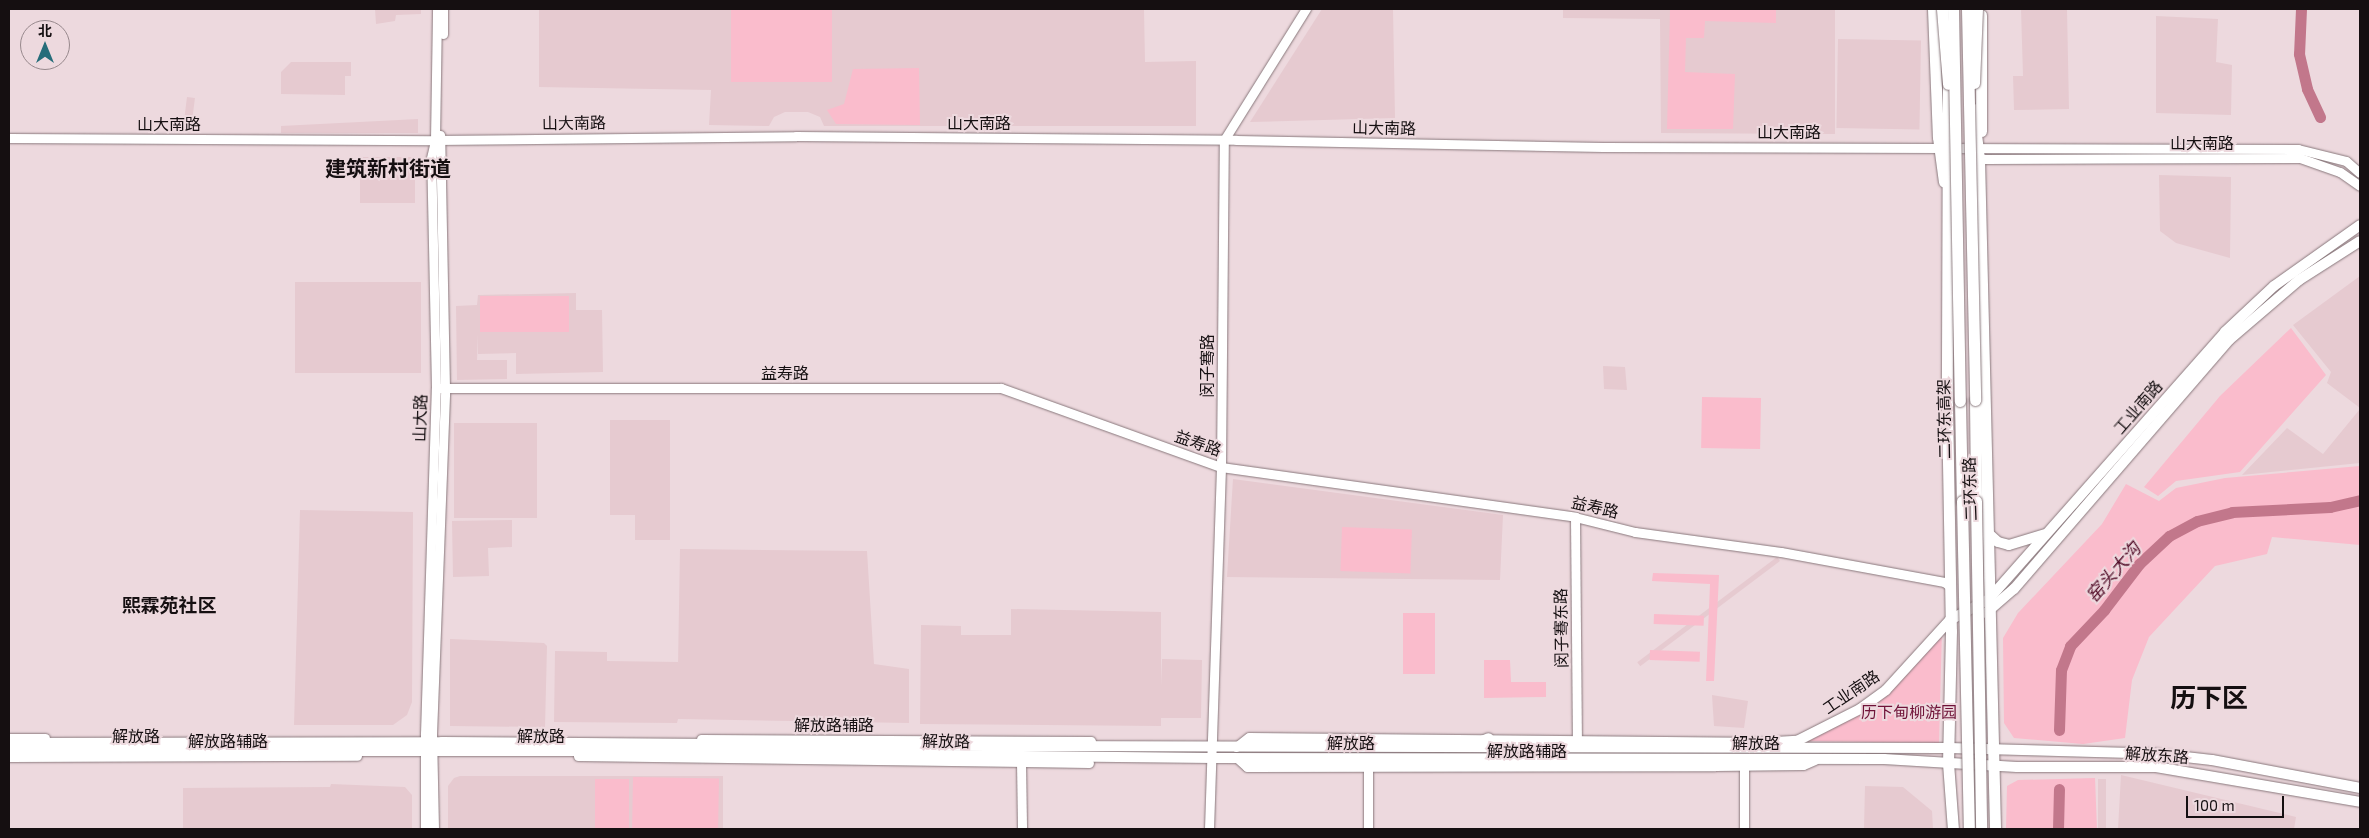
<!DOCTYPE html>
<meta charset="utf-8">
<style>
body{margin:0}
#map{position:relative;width:2369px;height:838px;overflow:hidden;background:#edd9de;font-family:"Exo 2","Noto Sans SC",sans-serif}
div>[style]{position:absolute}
.built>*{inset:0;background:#e6cad0;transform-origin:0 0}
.green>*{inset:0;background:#fabccc;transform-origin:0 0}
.river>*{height:11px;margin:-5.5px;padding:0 5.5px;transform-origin:5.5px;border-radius:5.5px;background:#c2778b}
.roads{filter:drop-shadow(0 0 1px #89787c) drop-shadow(0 0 1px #89787c)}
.secondary>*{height:9px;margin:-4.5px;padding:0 4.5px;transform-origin:4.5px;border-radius:4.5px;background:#fff}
.primary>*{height:10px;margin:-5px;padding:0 5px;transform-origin:5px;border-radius:5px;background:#fff}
.highway>*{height:11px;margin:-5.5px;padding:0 5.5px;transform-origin:5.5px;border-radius:5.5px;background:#fff}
.bridges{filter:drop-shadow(0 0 1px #89787c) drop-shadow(0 0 1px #89787c)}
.highway-bridge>*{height:11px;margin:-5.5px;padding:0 5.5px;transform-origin:5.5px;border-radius:5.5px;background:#fff}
span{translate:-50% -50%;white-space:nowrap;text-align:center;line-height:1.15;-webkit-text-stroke:4px #edd9de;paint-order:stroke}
.street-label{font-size:16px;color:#150f11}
.park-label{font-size:16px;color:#6f1238}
.water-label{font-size:18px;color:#55102b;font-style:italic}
.quarter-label{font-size:19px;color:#150f11;font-weight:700}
.district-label{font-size:21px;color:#150f11;font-weight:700}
.town-label{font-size:26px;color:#150f11;font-weight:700}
.frame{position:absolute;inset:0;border:10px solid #150f11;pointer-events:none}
.north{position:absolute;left:20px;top:20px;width:50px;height:50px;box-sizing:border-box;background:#edd9de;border:1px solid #97888c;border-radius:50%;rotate:0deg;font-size:14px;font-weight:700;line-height:20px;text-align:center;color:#150f11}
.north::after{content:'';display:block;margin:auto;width:18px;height:22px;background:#266d7a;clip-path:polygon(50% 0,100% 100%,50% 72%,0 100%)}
.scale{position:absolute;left:2186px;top:796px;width:98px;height:22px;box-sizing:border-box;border:2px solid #150f11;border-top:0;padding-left:6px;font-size:15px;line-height:18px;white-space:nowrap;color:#150f11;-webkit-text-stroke:4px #edd9de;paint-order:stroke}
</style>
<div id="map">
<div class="built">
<div style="clip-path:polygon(375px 9px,421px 9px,421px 14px,396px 15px,395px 21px,376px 24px)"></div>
<div style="clip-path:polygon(539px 9px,1144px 9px,1145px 62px,1196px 61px,1196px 126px,824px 126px,820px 117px,808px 112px,785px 112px,774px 117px,769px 126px,709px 125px,711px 90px,539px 87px)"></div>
<div style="clip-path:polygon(1322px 9px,1393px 9px,1395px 118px,1250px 122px)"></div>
<div style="clip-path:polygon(1563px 9px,1835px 9px,1835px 134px,1661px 133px,1660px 19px,1563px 18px)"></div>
<div style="clip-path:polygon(2021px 9px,2067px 9px,2069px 109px,2014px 110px,2013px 76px,2023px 76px)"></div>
<div style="clip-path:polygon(2156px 16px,2218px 19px,2216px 62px,2232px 65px,2231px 115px,2156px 113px)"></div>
<div style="left:1838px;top:39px;width:83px;height:89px;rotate:1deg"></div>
<div style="clip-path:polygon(291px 62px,351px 62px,351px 76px,345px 76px,345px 95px,281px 94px,281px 72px)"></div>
<div style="left:187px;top:97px;width:8px;height:27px;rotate:7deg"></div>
<div style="clip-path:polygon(418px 119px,418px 133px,281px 133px,281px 126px)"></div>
<div style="left:360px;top:157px;width:55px;height:46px"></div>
<div style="clip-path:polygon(2159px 175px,2231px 177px,2230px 258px,2176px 243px,2160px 231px)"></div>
<div style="clip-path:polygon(2360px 276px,2360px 408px,2327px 383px,2331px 372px,2293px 325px)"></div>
<div style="left:295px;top:282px;width:126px;height:91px"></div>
<div style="clip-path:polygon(576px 293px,576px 310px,602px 310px,603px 372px,516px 374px,516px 353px,478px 354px,478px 334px,477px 360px,507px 360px,507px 379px,457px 380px,456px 306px,477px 305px,478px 295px)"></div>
<div style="clip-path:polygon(1603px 366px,1625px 367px,1627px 390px,1604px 389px)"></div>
<div style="clip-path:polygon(2360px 409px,2360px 463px,2242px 475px,2287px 428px,2323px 454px)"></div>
<div style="clip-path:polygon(610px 420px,670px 420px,670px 540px,635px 540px,635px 515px,610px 515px)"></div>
<div style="left:454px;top:423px;width:83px;height:95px"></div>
<div style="clip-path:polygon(1233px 479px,1503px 515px,1500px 580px,1227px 577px)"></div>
<div style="clip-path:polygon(300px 510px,413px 512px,412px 702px,407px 715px,393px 725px,294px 725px)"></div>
<div style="clip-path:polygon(512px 520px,512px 547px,488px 548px,489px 576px,453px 577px,452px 521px)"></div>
<div style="clip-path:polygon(680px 549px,867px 551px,874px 664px,909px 669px,909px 723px,678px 719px,677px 723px,554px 722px,555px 651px,607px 652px,607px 661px,678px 662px,678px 665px)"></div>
<div style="left:1777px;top:557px;width:5px;height:175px;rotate:53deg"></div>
<div style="clip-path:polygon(1011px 609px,1161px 612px,1161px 686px,1162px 659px,1202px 660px,1201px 718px,1161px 718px,1161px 726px,920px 724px,921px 625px,961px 626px,961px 635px,1011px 635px)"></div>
<div style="clip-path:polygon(450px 639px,544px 643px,547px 646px,545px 727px,450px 726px)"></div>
<div style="clip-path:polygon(1712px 695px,1748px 701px,1744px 728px,1714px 726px)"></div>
<div style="clip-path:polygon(2121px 775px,2296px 817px,2294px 829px,2118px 829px)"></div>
<div style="clip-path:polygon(460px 776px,723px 776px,723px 829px,448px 829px,448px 786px,454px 778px)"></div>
<div style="left:2098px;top:779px;width:8px;height:50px"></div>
<div style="clip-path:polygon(331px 784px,405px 787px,412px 795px,412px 829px,183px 829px,183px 788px,330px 787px)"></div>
<div style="clip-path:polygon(1865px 786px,1903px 787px,1932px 811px,1933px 829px,1864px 829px)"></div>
</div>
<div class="green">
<div style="left:731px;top:9px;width:101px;height:73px"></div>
<div style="clip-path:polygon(1670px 9px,1776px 9px,1776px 23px,1705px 21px,1704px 38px,1686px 38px,1685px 72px,1735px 74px,1733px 129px,1667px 129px)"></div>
<div style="clip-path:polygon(919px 68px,920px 125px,836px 124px,827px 110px,844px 104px,853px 69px)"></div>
<div style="left:569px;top:296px;width:36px;height:89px;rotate:90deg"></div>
<div style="clip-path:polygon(2291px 328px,2326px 375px,2240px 472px,2176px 481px,2158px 496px,2144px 487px,2220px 396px)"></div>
<div style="left:1702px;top:397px;width:59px;height:51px;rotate:1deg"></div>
<div style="clip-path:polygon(2360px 466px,2360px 545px,2272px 537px,2267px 554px,2215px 566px,2149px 637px,2132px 680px,2125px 738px,2083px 744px,2014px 738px,2004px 723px,2003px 638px,2018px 613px,2102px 524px,2126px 484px,2159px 501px,2176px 488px,2225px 478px)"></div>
<div style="left:1342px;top:527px;width:70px;height:44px;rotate:2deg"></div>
<div style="clip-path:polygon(1653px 573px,1719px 575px,1714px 681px,1706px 681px,1710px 584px,1652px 581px)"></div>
<div style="left:1403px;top:613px;width:32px;height:61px"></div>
<div style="left:1654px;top:614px;width:50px;height:10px;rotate:2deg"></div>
<div style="clip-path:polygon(1942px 629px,1939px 743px,1803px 741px,1861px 710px)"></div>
<div style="left:1650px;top:650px;width:50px;height:10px;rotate:2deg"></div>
<div style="clip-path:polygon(1484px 660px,1510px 660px,1511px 682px,1546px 682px,1546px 697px,1484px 698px)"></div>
<div style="left:633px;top:777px;width:86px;height:52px;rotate:1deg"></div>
<div style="clip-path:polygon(2095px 778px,2097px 829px,2006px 829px,2007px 786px,2018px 780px)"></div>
<div style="left:595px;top:779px;width:34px;height:50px"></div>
</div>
<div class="river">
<div style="left:2301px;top:9px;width:45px;rotate:92.5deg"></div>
<div style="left:2299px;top:54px;width:36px;rotate:77deg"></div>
<div style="left:2307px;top:89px;width:31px;rotate:65deg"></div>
<div style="left:2059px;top:730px;width:60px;rotate:-88.1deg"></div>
<div style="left:2061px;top:670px;width:26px;rotate:-69deg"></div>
<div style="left:2070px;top:646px;width:50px;rotate:-46.6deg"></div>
<div style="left:2104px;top:610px;width:58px;rotate:-52.7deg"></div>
<div style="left:2139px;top:564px;width:41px;rotate:-43deg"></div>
<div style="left:2169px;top:536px;width:32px;rotate:-28deg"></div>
<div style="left:2197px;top:521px;width:36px;rotate:-14deg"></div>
<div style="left:2232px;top:512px;width:98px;rotate:-2.9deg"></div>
<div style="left:2330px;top:507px;width:31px;rotate:-13deg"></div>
<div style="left:2058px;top:829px;width:40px;rotate:-88.6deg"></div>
</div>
<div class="roads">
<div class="secondary">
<div style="left:443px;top:34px;width:25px;rotate:-90deg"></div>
<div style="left:9px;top:138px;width:426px;rotate:0.3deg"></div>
<div style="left:435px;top:140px;width:361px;rotate:-0.6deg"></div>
<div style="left:796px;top:136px;width:440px;rotate:0.5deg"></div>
<div style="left:1236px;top:140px;width:367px;rotate:1.1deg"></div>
<div style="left:1603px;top:147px;width:695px;rotate:0.16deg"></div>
<div style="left:2298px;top:149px;width:49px;rotate:14deg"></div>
<div style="left:2346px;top:161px;width:18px;rotate:41deg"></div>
<div style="left:1973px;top:157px;width:12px;rotate:9deg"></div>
<div style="left:1985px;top:159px;width:315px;rotate:-0.2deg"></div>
<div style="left:2300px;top:158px;width:42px;rotate:19.3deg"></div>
<div style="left:2340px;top:172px;width:24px;rotate:35deg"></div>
<div style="left:436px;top:388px;width:565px"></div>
<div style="left:1001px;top:388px;width:234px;rotate:19.8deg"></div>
<div style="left:1221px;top:467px;width:358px;rotate:8deg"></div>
<div style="left:1575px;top:517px;width:62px;rotate:14deg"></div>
<div style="left:1635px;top:532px;width:147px;rotate:7.8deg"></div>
<div style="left:1781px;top:552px;width:166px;rotate:10.4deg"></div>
<div style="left:1944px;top:582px;width:5px;rotate:37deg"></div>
<div style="left:1575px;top:517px;width:221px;rotate:89.5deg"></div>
<div style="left:9px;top:738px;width:36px"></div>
<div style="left:701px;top:739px;width:390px;rotate:0.3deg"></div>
<div style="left:1236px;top:747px;width:16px;rotate:-38deg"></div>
<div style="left:1249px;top:737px;width:526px;rotate:0.54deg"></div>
<div style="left:578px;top:756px;width:511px;rotate:0.78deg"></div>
<div style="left:9px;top:757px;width:348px;rotate:-0.2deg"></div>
<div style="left:1237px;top:758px;width:13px;rotate:42deg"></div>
<div style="left:1247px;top:767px;width:468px;rotate:-0.1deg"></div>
<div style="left:1715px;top:766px;width:88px;rotate:-0.7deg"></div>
<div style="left:1803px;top:765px;width:13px;rotate:-23deg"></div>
<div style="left:1021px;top:762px;width:67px;rotate:89.1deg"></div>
<div style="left:1744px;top:765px;width:64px;rotate:90deg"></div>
<div style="left:425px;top:829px;width:95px;rotate:-90deg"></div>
<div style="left:425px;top:734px;width:346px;rotate:-88.2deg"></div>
<div style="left:436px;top:388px;width:230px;rotate:-91.2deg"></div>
<div style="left:431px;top:158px;width:18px;rotate:-77deg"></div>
<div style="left:435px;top:140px;width:131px;rotate:-89.1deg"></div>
<div style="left:434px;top:829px;width:95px;rotate:-91.2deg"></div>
<div style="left:432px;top:734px;width:346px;rotate:-87.8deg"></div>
<div style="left:445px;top:388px;width:253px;rotate:-91.1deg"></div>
<div style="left:1209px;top:829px;width:362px;rotate:-88.1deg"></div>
<div style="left:1221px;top:467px;width:327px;rotate:-89.5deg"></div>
<div style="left:1224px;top:140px;width:155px;rotate:-58deg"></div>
<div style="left:1368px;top:829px;width:63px;rotate:-90deg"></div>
</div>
<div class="primary">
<div style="left:1988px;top:533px;width:13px;rotate:42deg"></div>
<div style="left:1998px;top:542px;width:11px;rotate:15deg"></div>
<div style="left:2009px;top:545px;width:37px;rotate:-17deg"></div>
<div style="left:1986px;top:613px;width:37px;rotate:-41deg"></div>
<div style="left:2014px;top:589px;width:329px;rotate:-49.2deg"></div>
<div style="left:2229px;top:340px;width:92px;rotate:-40.6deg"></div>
<div style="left:2299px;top:280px;width:72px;rotate:-32.6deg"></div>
<div style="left:1775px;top:742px;width:22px;rotate:-3deg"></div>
<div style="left:1797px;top:741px;width:71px;rotate:-26.9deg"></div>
<div style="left:1860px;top:709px;width:32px;rotate:-36deg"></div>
<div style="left:1886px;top:690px;width:95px;rotate:-47.6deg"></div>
<div style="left:1950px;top:620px;width:44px;rotate:-28.3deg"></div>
<div style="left:1989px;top:599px;width:356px;rotate:-48.5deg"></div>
<div style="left:2225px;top:332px;width:67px;rotate:-43.2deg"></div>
<div style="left:2274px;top:286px;width:105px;rotate:-35.3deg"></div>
<div style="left:9px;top:743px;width:433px;rotate:-0.1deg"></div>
<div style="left:442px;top:742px;width:545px;rotate:0.42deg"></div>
<div style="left:987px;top:746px;width:962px;rotate:0.12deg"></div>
<div style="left:1949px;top:748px;width:210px;rotate:1.6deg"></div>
<div style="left:2159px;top:754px;width:53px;rotate:6.5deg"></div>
<div style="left:2212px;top:760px;width:151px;rotate:10.7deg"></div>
<div style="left:1472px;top:745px;width:18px;rotate:-22deg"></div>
<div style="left:9px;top:751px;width:562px"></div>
<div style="left:571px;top:751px;width:642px;rotate:0.62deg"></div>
<div style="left:1213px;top:758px;width:671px;rotate:0.09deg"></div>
<div style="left:1884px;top:759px;width:133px;rotate:3.4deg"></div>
<div style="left:2017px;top:767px;width:139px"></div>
<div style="left:2156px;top:767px;width:207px;rotate:9.7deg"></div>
</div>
<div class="highway">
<div style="left:1933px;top:9px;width:128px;rotate:87.8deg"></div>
<div style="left:1938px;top:137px;width:45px;rotate:82.4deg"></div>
<div style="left:1948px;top:74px;width:331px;rotate:90.2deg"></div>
<div style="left:1947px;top:405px;width:226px;rotate:89deg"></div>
<div style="left:1951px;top:631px;width:132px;rotate:91.3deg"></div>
<div style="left:1948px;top:763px;width:66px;rotate:85.7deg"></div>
<div style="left:1973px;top:109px;width:50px;rotate:83.2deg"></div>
<div style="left:1979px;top:159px;width:670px;rotate:88.63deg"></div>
<div style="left:1981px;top:131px;width:116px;rotate:-90deg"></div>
<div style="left:1975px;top:400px;width:101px;rotate:89.4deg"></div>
<div style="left:1960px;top:401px;width:100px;rotate:88.9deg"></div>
</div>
</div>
<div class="bridges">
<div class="highway-bridge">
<div style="left:1942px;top:9px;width:75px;rotate:85.4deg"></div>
<div style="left:1953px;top:9px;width:392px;rotate:89deg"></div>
<div style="left:1967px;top:9px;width:391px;rotate:88.8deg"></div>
<div style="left:1974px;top:83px;width:74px;rotate:-87.7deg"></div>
<div style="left:1962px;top:501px;width:328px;rotate:88.8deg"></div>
<div style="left:1976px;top:501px;width:328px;rotate:89.1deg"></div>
</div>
</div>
<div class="street-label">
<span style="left:574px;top:123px;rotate:-1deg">山大南路</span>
<span style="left:979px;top:123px">山大南路</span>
<span style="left:169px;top:124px">山大南路</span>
<span style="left:1384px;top:128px;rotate:1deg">山大南路</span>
<span style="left:1789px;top:132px">山大南路</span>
<span style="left:2202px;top:143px">山大南路</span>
<span style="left:1207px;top:366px;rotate:-90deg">闵子骞路</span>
<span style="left:785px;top:373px">益寿路</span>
<span style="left:2138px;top:407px;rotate:-49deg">工业南路</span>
<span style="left:420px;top:418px;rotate:-88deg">山大路</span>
<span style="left:1944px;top:419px;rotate:-91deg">二环东高架</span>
<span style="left:1198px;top:443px;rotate:19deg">益寿路</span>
<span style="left:1970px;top:489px;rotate:-92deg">二环东路</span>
<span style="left:1595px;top:507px;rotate:13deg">益寿路</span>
<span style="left:1561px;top:628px;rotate:-91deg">闵子骞东路</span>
<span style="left:1851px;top:692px;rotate:-34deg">工业南路</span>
<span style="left:834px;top:725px">解放路辅路</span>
<span style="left:136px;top:736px">解放路</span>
<span style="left:541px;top:736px">解放路</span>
<span style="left:228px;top:741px">解放路辅路</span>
<span style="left:946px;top:741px;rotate:1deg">解放路</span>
<span style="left:1351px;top:743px">解放路</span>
<span style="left:1756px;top:743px">解放路</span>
<span style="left:1527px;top:751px">解放路辅路</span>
<span style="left:2157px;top:755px;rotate:4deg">解放东路</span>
</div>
<div class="park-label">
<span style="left:1909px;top:712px">历下甸柳游园</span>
</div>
<div class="water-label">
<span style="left:2113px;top:572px;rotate:-49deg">窑头大沟</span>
</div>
<div class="quarter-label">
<span style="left:169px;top:605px">熙霖苑社区</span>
</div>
<div class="district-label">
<span style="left:388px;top:168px">建筑新村街道</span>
</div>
<div class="town-label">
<span style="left:2209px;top:697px">历下区</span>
</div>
<div class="frame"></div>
<div class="north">北</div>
<div class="scale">100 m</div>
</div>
